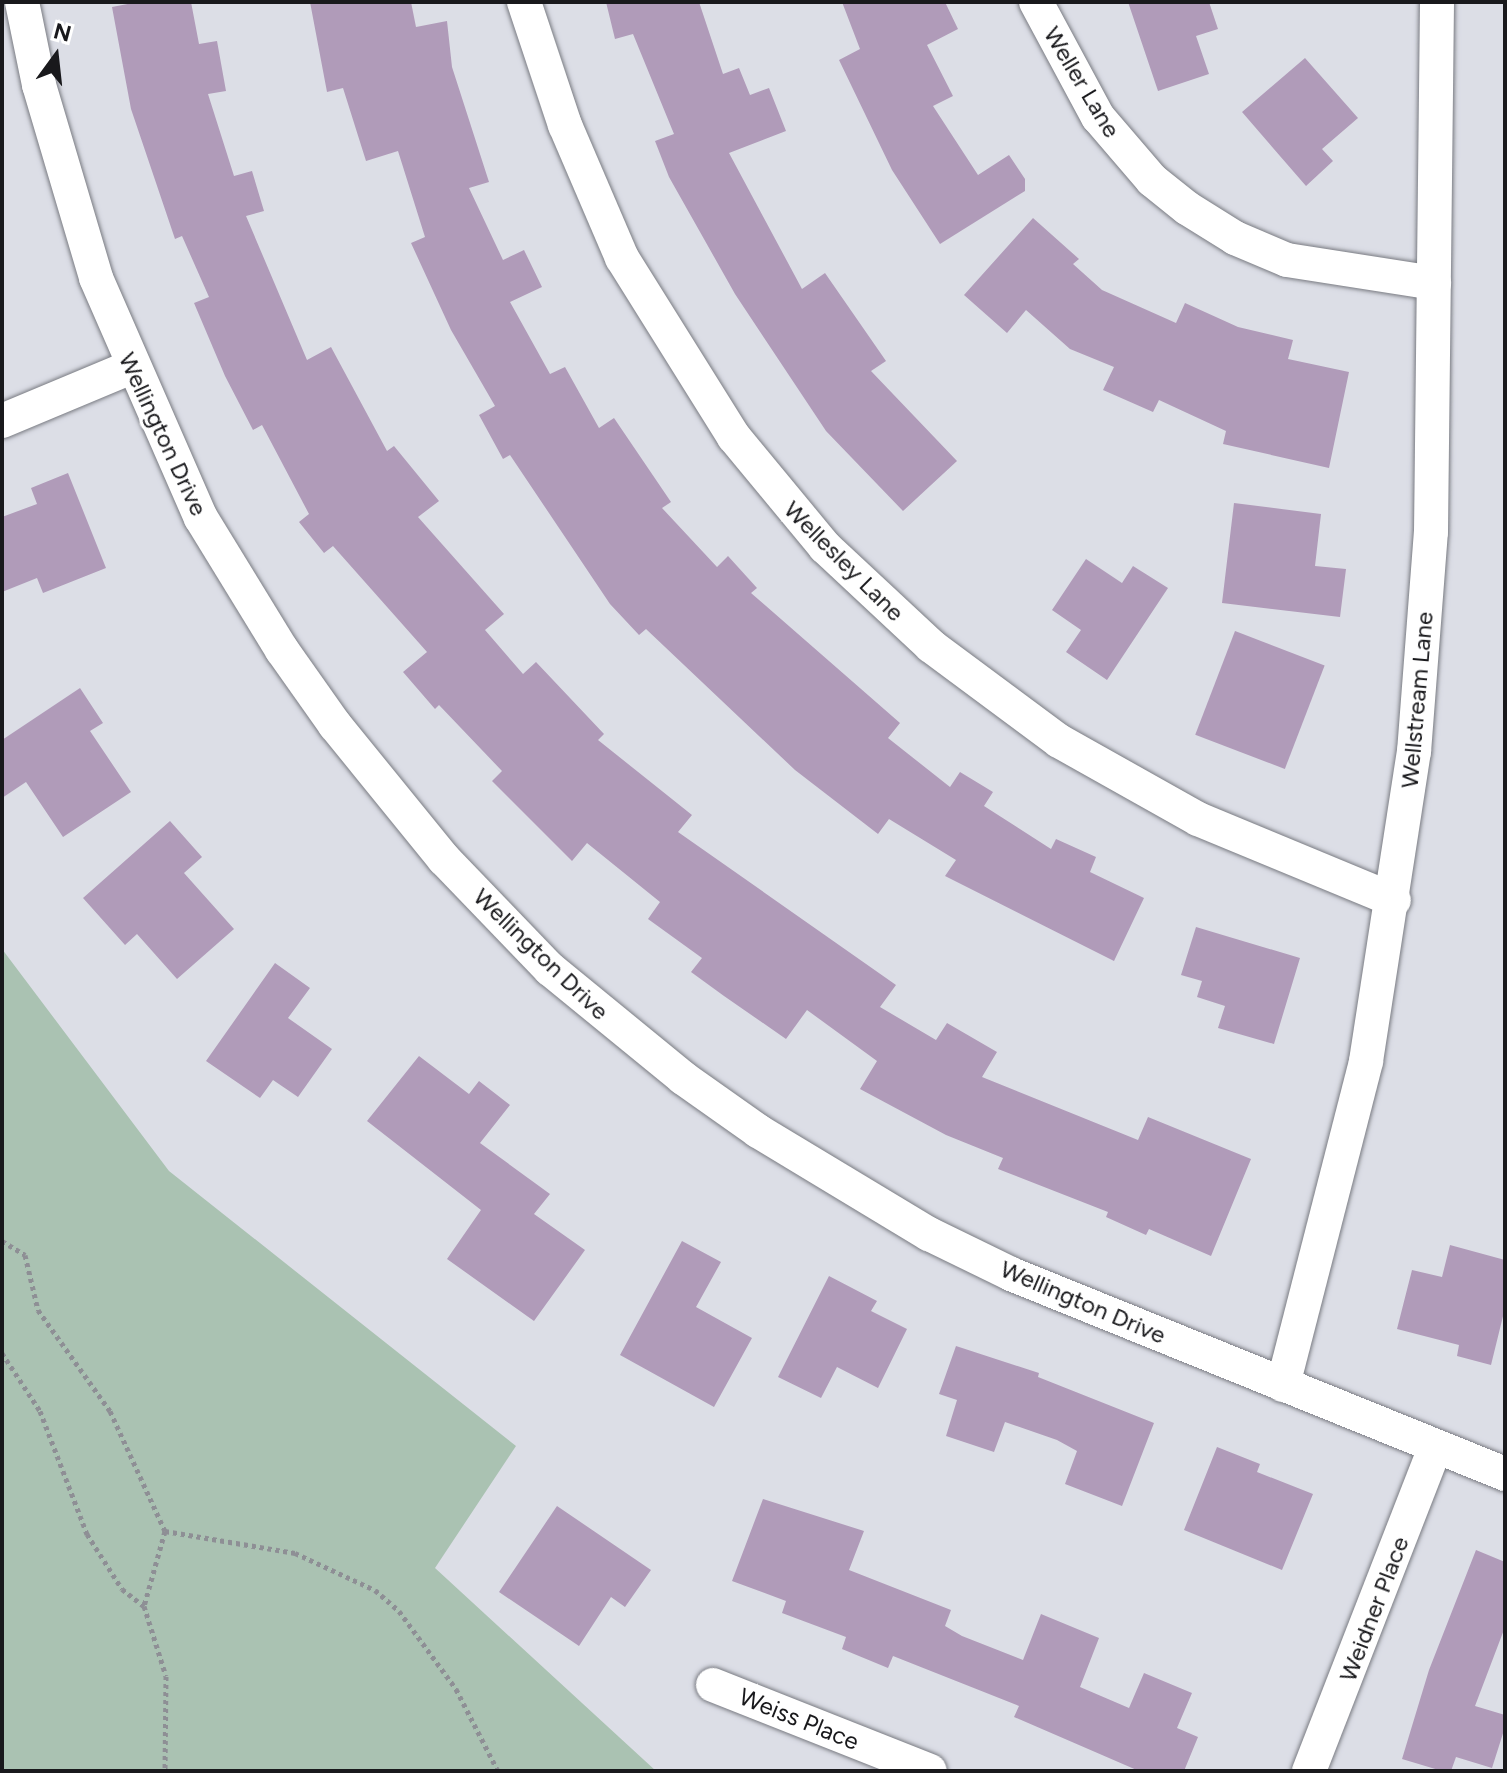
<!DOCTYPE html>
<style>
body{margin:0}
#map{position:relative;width:1507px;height:1773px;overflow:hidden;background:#dcdee6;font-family:Figtree,sans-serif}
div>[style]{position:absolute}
.green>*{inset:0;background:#aac2b2}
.building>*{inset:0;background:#b09bb9;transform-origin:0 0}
.path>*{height:5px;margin-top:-2.5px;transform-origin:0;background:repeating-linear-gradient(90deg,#8e8f95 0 4px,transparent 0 8px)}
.roads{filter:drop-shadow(0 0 2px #797b82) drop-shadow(0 0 2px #797b82)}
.street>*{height:34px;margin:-17px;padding:0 17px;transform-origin:17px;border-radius:17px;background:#fff}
span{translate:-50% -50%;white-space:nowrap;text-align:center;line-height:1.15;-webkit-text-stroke:7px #fff;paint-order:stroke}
.street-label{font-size:24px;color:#19191c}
.frame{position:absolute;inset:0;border:4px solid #19191c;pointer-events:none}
.north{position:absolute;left:16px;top:16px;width:80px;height:80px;-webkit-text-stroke:6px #fff;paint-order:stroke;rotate:15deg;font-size:22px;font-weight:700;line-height:32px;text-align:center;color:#19191c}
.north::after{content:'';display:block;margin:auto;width:28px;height:36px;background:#19191c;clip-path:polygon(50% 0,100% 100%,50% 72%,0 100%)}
</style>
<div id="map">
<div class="green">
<div style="clip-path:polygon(2px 949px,169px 1171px,516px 1446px,435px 1568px,656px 1771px,2px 1771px)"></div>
</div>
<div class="building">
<div style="clip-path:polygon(138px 2px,191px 2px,199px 44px,217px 41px,226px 91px,208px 94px,234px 176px,252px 171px,264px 211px,246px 216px,307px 360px,331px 347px,387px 451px,394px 446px,439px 501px,418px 517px,504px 614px,485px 630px,523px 674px,536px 662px,604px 734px,598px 740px,692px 815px,678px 832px,896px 985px,880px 1007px,936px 1040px,947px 1023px,997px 1052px,982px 1077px,1138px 1140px,1148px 1117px,1251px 1159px,1211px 1256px,1149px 1229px,1146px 1235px,1106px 1217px,1108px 1212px,998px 1169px,1003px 1158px,946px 1135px,860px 1089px,877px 1061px,807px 1010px,786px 1039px,724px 996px,691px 972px,702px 958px,648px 919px,660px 902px,587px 843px,572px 861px,492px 781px,502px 771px,439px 705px,435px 709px,403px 672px,427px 652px,333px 546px,324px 553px,299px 522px,309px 514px,262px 425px,253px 430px,225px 376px,194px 303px,209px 297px,182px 236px,175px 239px,131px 109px,112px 7px)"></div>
<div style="clip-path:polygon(310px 2px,411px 2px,416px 27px,447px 21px,452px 67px,489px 182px,469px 188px,503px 260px,524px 250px,542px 287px,510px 302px,550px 374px,565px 367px,599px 428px,614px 418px,671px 502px,662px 508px,717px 567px,728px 556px,757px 588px,751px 593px,900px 723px,888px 738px,950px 787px,960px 772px,993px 792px,984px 806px,1051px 849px,1056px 839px,1096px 857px,1090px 872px,1144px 898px,1114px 961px,945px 876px,956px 860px,889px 819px,878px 834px,795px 770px,646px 629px,639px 635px,610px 604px,510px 455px,503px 459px,479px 415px,495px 406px,451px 330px,411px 243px,425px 237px,398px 151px,366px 161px,343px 88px,327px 92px)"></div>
<div style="clip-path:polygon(606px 2px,699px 2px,723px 74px,739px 68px,750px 95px,769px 88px,786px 131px,729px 153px,802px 289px,825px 273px,886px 361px,871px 371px,957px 461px,903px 511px,826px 431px,735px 294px,669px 177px,655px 141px,674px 134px,633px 34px,615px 39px)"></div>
<div style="clip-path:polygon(842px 2px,945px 2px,958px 29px,927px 45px,953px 96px,933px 106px,978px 175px,1009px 155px,1025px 179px,1025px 191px,940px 244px,892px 170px,839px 60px,860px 49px)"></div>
<div style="clip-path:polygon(1128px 2px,1209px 2px,1218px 29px,1196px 36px,1209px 74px,1158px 91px)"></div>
<div style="clip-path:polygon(1305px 58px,1358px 118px,1322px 149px,1333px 161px,1306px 186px,1242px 112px)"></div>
<div style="clip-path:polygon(1033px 218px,1079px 259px,1073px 264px,1102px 290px,1176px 323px,1185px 303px,1238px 327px,1293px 340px,1288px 359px,1349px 372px,1329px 468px,1223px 444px,1226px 431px,1159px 400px,1153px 412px,1103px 390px,1114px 367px,1070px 349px,1026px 310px,1007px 333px,964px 295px)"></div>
<div style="clip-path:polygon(68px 473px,106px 568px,43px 593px,37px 578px,2px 592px,2px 517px,37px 504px,31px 488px)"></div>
<div style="clip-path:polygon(1234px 503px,1321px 514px,1315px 566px,1346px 569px,1340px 617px,1222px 603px)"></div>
<div style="clip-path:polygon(1086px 559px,1122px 583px,1133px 566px,1168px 588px,1107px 680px,1066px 652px,1081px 630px,1052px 610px)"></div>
<div style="left:1235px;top:631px;width:96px;height:111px;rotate:21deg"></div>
<div style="clip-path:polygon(80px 688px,103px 723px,90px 731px,131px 792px,63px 837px,26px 782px,2px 798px,2px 740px)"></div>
<div style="clip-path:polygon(170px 821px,202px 857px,184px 873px,234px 929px,177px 979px,137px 934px,125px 945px,83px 898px)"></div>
<div style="clip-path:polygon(1196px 927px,1300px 958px,1274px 1044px,1218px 1028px,1225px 1006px,1197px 997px,1202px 981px,1181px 975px)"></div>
<div style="clip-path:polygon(275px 963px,310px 988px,288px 1018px,332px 1049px,298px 1097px,273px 1080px,260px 1098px,206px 1061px)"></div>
<div style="clip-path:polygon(419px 1056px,469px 1094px,479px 1081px,510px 1105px,480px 1143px,550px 1194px,534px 1214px,585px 1250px,534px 1321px,447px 1259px,481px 1210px,367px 1121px)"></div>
<div style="clip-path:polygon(682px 1241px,721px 1262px,696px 1307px,752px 1338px,714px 1407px,620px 1355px)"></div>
<div style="clip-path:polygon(1450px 1245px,1505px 1260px,1505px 1308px,1491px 1365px,1457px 1356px,1459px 1345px,1397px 1329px,1412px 1270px,1442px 1277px)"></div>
<div style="clip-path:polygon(829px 1276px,877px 1301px,871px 1311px,907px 1329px,878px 1388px,837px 1367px,821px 1398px,778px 1377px)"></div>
<div style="clip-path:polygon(956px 1346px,1039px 1373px,1038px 1377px,1154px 1423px,1122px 1506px,1065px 1484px,1077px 1451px,1057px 1440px,1005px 1422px,994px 1452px,946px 1436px,957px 1400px,939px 1394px)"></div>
<div style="clip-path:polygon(1217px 1447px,1260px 1464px,1257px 1472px,1313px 1494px,1282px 1570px,1184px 1530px)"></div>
<div style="clip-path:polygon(763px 1499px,864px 1531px,849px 1570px,951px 1610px,945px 1626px,962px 1636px,1023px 1660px,1041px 1614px,1099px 1638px,1080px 1687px,1129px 1708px,1144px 1673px,1192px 1693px,1177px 1728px,1198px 1737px,1184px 1771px,1139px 1771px,1014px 1717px,1019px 1706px,893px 1656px,888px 1668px,842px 1649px,846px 1637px,782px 1613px,786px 1601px,732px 1581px)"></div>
<div style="clip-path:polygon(557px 1506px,651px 1570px,625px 1607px,611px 1597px,579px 1646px,499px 1592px)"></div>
<div style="clip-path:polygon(1476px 1550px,1505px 1562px,1505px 1627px,1475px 1706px,1505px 1715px,1505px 1727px,1492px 1768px,1456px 1757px,1451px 1771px,1442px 1771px,1402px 1759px,1429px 1670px)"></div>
</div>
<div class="path">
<div style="left:2px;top:1241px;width:27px;rotate:31deg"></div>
<div style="left:25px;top:1255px;width:57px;rotate:76.7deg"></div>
<div style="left:38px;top:1310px;width:124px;rotate:54.5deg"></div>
<div style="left:110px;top:1411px;width:132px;rotate:65.4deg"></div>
<div style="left:165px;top:1531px;width:78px;rotate:105.6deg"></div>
<div style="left:144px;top:1606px;width:73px;rotate:72.6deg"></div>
<div style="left:166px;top:1676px;width:95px;rotate:90.6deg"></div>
<div style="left:2px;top:1353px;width:69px;rotate:56.8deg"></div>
<div style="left:40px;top:1411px;width:132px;rotate:69.1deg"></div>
<div style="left:87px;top:1534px;width:65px;rotate:57.5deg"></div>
<div style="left:122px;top:1589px;width:28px;rotate:38deg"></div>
<div style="left:165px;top:1531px;width:132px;rotate:9.6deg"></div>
<div style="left:295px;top:1553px;width:88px;rotate:24.8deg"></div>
<div style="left:375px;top:1590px;width:32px;rotate:41deg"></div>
<div style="left:399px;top:1611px;width:97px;rotate:53.8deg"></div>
<div style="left:456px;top:1689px;width:92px;rotate:62.9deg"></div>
</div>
<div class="roads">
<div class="street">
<div style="left:22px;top:2px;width:85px;rotate:78.4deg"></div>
<div style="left:39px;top:85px;width:201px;rotate:73.5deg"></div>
<div style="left:96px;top:278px;width:262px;rotate:66.4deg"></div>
<div style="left:201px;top:518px;width:155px;rotate:58.5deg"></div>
<div style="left:282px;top:650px;width:92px;rotate:54.8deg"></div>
<div style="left:335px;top:725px;width:173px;rotate:50.9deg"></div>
<div style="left:444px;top:859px;width:153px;rotate:46.1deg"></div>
<div style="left:550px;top:969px;width:172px;rotate:39.3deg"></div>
<div style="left:683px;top:1078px;width:92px;rotate:35.2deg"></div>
<div style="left:758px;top:1131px;width:200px;rotate:31.1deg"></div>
<div style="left:929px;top:1234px;width:91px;rotate:26deg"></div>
<div style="left:1011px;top:1274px;width:533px;rotate:22.04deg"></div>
<div style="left:524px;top:2px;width:130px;rotate:71.6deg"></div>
<div style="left:565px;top:125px;width:145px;rotate:66.8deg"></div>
<div style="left:622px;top:258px;width:211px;rotate:58deg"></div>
<div style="left:734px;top:437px;width:143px;rotate:50.4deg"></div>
<div style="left:825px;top:547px;width:145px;rotate:43deg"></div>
<div style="left:931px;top:646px;width:159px;rotate:36.6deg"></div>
<div style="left:1059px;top:741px;width:159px;rotate:29.3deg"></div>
<div style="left:1198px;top:819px;width:212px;rotate:22.5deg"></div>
<div style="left:1036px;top:2px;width:131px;rotate:61.7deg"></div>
<div style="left:1098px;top:117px;width:83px;rotate:49.4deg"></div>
<div style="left:1152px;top:180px;width:45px;rotate:38.7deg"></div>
<div style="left:1187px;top:208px;width:57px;rotate:32deg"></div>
<div style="left:1235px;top:238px;width:56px;rotate:22.9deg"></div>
<div style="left:1287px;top:260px;width:149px;rotate:8.9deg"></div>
<div style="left:2px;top:421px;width:140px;rotate:-22.7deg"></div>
<div style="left:1283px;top:1385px;width:334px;rotate:-75.6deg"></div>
<div style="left:1366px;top:1061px;width:313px;rotate:-81.2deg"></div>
<div style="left:1414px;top:752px;width:221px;rotate:-85.6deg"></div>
<div style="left:1431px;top:532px;width:530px;rotate:-89.35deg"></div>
<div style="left:713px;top:1685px;width:233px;rotate:21.6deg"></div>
<div style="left:1309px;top:1771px;width:348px;rotate:-68.7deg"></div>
</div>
</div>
<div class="street-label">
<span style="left:1082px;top:82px;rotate:59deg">Weller Lane</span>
<span style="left:163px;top:434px;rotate:65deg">Wellington Drive</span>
<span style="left:844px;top:561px;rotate:45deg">Wellesley Lane</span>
<span style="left:1417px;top:700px;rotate:-85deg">Wellstream Lane</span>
<span style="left:541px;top:954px;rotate:44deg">Wellington Drive</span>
<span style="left:1083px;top:1302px;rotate:23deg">Wellington Drive</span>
<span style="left:1374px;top:1609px;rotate:-69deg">Weidner Place</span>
<span style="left:799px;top:1719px;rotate:22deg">Weiss Place</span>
</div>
<div class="frame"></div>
<div class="north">N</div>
</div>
